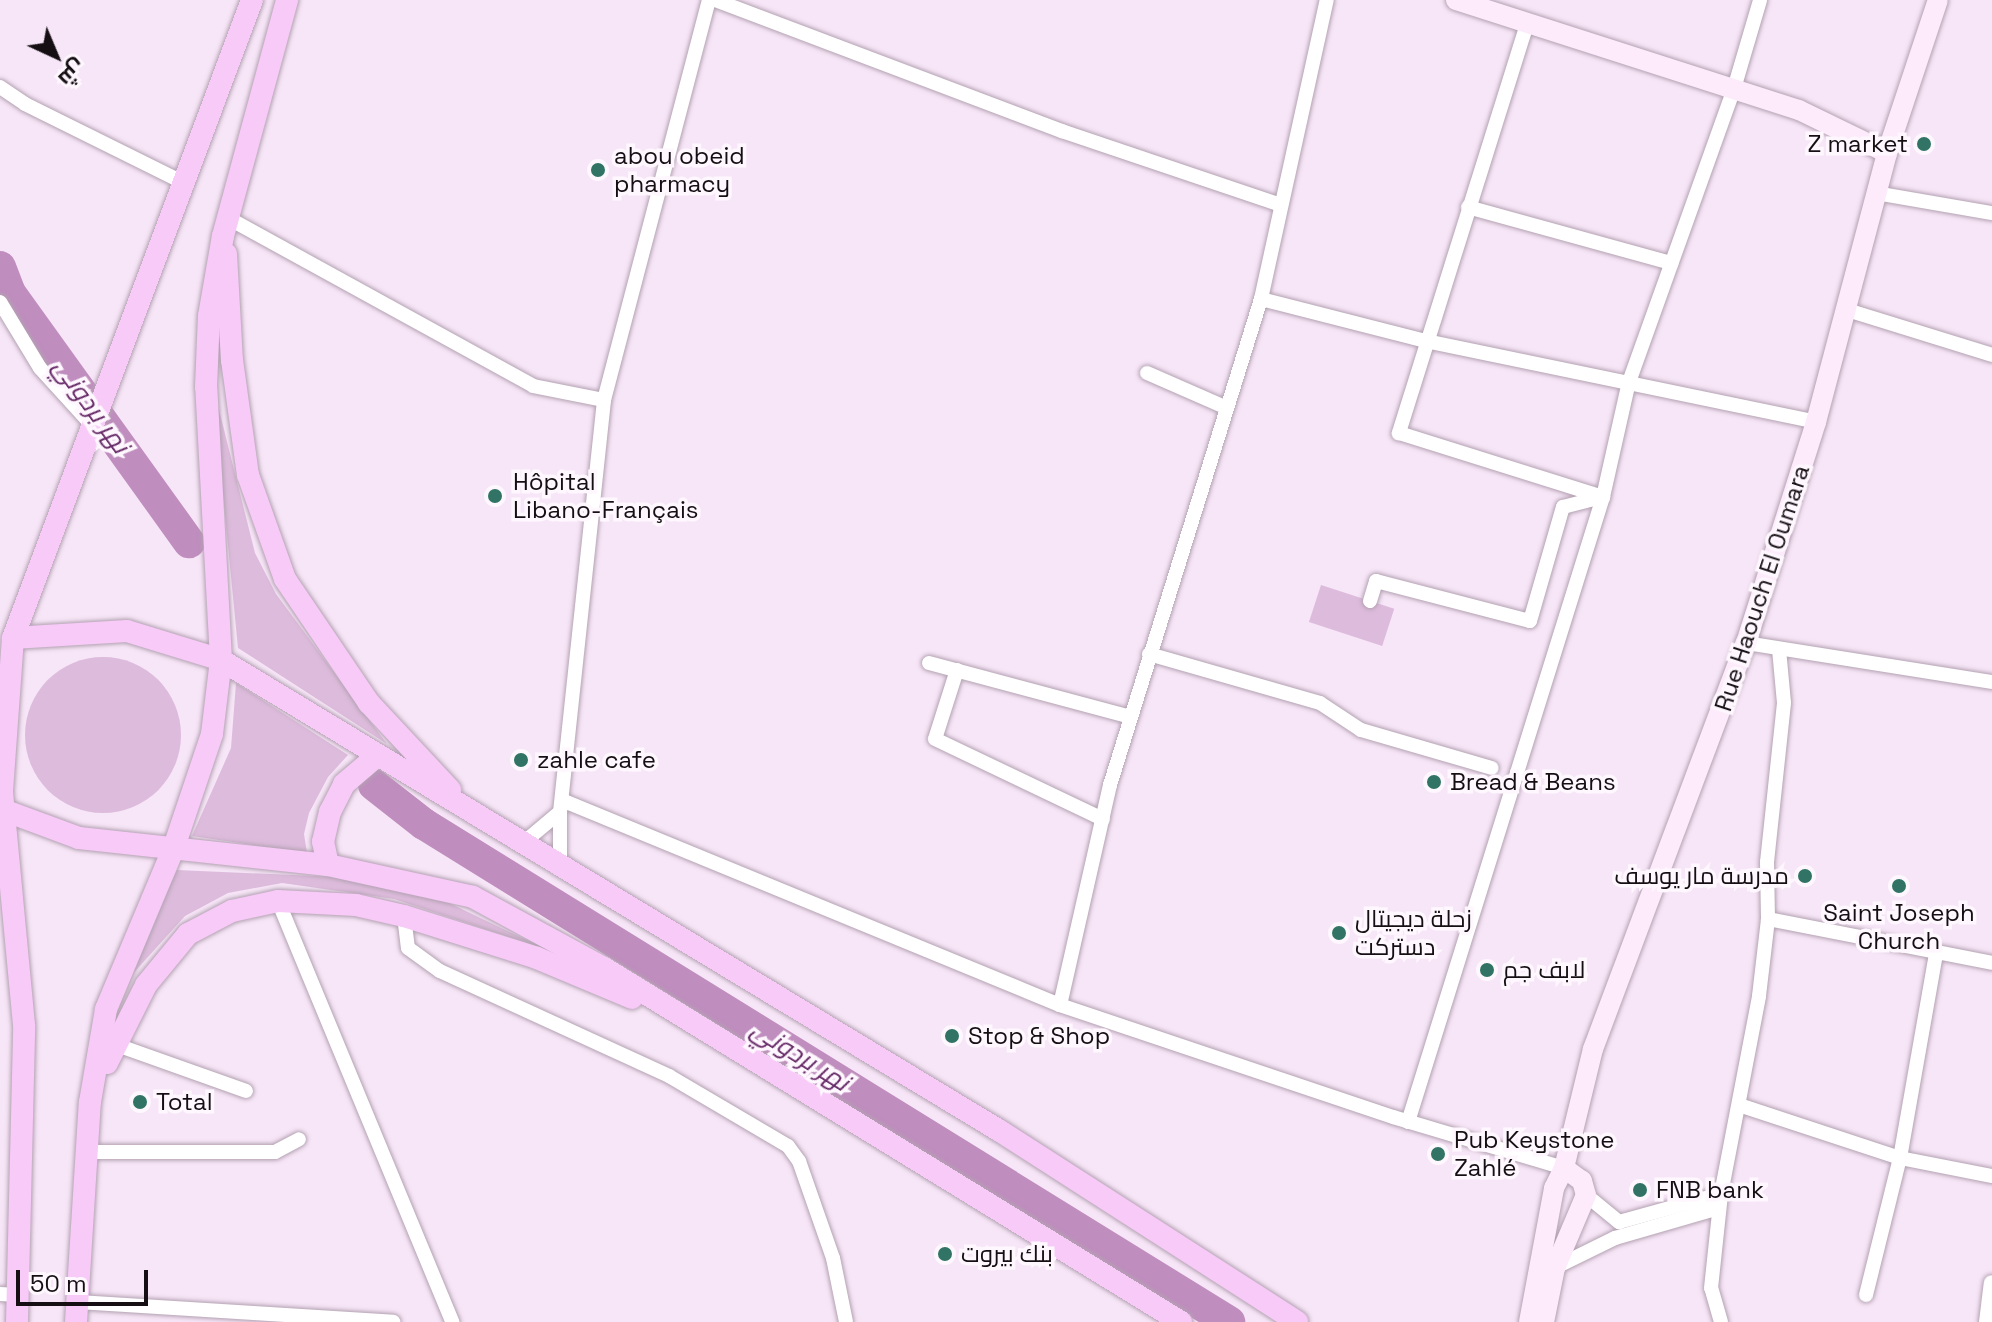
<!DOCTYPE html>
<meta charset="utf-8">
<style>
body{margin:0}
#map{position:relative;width:1992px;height:1322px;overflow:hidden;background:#f7e6f7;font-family:"Space Grotesk",Cairo,sans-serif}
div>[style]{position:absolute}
.green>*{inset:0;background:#ddbbdc;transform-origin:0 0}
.round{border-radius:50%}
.river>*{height:32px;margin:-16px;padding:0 16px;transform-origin:16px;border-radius:16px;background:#bf8dbe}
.roads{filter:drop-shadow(0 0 2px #b3a2b2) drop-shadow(0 0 2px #b3a2b2)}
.minor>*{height:14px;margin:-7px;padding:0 7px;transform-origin:7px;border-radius:7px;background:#fff}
.tertiary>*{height:16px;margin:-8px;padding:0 8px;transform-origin:8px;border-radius:8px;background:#fff}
.secondary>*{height:20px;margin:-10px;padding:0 10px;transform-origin:10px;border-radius:10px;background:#fdebfc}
.trunk>*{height:22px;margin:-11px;padding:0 11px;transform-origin:11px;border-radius:11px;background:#f8caf8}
.dots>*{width:22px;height:22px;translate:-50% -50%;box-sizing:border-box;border:4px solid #fef7fe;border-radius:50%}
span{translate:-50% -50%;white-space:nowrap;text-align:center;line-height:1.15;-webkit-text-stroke:7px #fef7fe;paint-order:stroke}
.poi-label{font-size:24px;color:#150f14}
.right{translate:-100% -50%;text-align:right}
.left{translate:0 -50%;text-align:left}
.street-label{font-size:24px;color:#150f14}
.water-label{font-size:26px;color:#652866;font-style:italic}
.north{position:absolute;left:16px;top:16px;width:80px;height:80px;-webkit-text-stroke:6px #fef7fe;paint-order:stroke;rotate:136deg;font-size:22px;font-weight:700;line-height:32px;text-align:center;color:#150f14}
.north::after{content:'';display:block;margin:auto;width:28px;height:36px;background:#150f14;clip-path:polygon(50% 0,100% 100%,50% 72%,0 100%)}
.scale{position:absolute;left:16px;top:1270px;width:132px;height:36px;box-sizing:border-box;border:4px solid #150f14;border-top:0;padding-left:10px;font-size:24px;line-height:28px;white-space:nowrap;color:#150f14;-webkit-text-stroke:6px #fef7fe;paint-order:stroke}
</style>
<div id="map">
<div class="green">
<div style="clip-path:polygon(212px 382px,255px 553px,276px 594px,387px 744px,238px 648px)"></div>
<div style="left:1321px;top:585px;width:77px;height:39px;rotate:18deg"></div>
<div class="round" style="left:25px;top:657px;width:156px;height:156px"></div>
<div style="clip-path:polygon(236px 683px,348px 755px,328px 777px,309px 813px,304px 834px,307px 853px,192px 836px,231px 748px)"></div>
<div style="clip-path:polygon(177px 870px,338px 877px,445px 901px,543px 948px,394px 899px,282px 883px,228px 893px,185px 916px,118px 990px)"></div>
</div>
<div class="river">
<div style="left:0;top:267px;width:28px;rotate:69deg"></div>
<div style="left:10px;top:293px;width:307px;rotate:54.3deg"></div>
<div style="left:374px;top:785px;width:63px;rotate:38deg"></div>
<div style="left:424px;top:824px;width:947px;rotate:31.74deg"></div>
</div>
<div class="roads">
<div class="minor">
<div style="left:715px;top:0;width:371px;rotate:20.7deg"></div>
<div style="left:1062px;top:131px;width:230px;rotate:18.7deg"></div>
<div style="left:1527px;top:24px;width:429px;rotate:107.4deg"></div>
<div style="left:1399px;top:433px;width:214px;rotate:17.4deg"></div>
<div style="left:0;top:87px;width:30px;rotate:34deg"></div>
<div style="left:25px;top:104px;width:175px;rotate:26.4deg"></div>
<div style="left:1876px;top:193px;width:118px;rotate:9.8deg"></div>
<div style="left:1468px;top:207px;width:211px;rotate:15.4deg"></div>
<div style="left:228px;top:218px;width:348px;rotate:28.8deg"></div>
<div style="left:533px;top:386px;width:72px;rotate:11.2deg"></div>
<div style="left:1261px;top:299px;width:170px;rotate:14.3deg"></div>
<div style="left:1426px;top:341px;width:398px;rotate:11.7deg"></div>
<div style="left:0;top:302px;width:77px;rotate:58.8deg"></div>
<div style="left:40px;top:368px;width:76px;rotate:47.7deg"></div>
<div style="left:1847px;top:310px;width:152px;rotate:17.2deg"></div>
<div style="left:1147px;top:373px;width:87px;rotate:23.6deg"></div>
<div style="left:1370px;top:601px;width:21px;rotate:-73deg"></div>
<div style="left:1376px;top:581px;width:159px;rotate:14.6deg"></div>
<div style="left:1530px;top:621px;width:119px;rotate:-73.9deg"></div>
<div style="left:1563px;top:507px;width:40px;rotate:-14.4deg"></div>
<div style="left:1746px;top:643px;width:249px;rotate:9deg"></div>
<div style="left:1149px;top:654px;width:178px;rotate:16deg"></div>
<div style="left:1320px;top:703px;width:49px;rotate:33.4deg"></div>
<div style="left:1361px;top:730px;width:136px;rotate:16.2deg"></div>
<div style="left:929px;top:663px;width:208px;rotate:15deg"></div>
<div style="left:957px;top:670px;width:72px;rotate:107.7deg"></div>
<div style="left:935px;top:739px;width:186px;rotate:25.5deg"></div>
<div style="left:564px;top:801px;width:536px;rotate:22.36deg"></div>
<div style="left:1060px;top:1005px;width:351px;rotate:18.6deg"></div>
<div style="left:1393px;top:1117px;width:178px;rotate:16.6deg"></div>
<div style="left:523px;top:843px;width:48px;rotate:-40deg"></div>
<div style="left:560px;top:865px;width:53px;rotate:-90deg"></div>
<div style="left:560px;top:812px;width:414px;rotate:-83.9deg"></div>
<div style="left:604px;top:400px;width:414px;rotate:-75.3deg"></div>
<div style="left:278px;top:901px;width:456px;rotate:67.5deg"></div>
<div style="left:404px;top:916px;width:32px;rotate:83deg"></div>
<div style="left:408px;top:948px;width:39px;rotate:36deg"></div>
<div style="left:440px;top:971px;width:252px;rotate:24.6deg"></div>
<div style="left:669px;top:1076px;width:138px;rotate:30.5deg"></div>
<div style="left:788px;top:1146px;width:19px;rotate:54deg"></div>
<div style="left:799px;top:1161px;width:103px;rotate:70.7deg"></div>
<div style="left:833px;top:1258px;width:65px;rotate:78.5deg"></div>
<div style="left:1768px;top:919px;width:228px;rotate:11.1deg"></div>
<div style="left:1060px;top:1005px;width:226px;rotate:-77.2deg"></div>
<div style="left:1110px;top:785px;width:509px;rotate:-72.74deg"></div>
<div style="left:1261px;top:299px;width:306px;rotate:-77.6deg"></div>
<div style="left:114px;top:1044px;width:140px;rotate:19.6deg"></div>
<div style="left:1739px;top:1105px;width:169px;rotate:18.2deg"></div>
<div style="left:1900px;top:1158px;width:94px;rotate:11.1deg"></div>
<div style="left:1408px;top:1122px;width:655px;rotate:-72.67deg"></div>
<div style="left:1603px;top:497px;width:118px;rotate:-77.3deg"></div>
<div style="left:1629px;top:382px;width:308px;rotate:-70.3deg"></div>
<div style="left:1733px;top:92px;width:96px;rotate:-73.6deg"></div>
<div style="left:88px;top:1152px;width:187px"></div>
<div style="left:275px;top:1152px;width:27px;rotate:-28deg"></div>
<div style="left:1586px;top:1195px;width:43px;rotate:39.3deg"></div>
<div style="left:1619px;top:1222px;width:106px;rotate:-15.4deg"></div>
<div style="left:1556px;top:1267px;width:66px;rotate:-26.2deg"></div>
<div style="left:1615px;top:1238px;width:108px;rotate:-16.1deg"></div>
<div style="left:0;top:1294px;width:18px;rotate:3deg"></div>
<div style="left:1866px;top:1295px;width:141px;rotate:-76.1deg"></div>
<div style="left:1900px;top:1158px;width:208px;rotate:-80deg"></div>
<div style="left:78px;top:1302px;width:316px;rotate:3.6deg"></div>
<div style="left:1721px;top:1322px;width:35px;rotate:-106deg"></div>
<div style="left:1711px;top:1288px;width:95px;rotate:-83.9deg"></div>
<div style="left:1721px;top:1194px;width:202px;rotate:-79.1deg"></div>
<div style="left:1759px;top:996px;width:78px;rotate:-83.3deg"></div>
<div style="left:1768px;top:919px;width:57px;rotate:-91deg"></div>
<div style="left:1767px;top:862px;width:160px;rotate:-83.9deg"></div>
<div style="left:1784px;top:703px;width:54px;rotate:-95.3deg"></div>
</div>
<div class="tertiary">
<div style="left:1987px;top:1322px;width:39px;rotate:-83deg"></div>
</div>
<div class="secondary">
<div style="left:1456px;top:0;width:360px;rotate:17.8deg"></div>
<div style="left:1799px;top:110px;width:98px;rotate:26deg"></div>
<div style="left:1529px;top:1322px;width:136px;rotate:-79.4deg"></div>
<div style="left:1554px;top:1188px;width:22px;rotate:-63deg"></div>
<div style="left:1564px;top:1168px;width:122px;rotate:-76.3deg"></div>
<div style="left:1593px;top:1049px;width:434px;rotate:-69.4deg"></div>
<div style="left:1746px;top:643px;width:232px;rotate:-72.4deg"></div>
<div style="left:1816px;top:422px;width:278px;rotate:-75.2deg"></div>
<div style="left:1887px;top:153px;width:161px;rotate:-71.6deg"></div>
<div style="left:1544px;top:1322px;width:55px;rotate:-78.5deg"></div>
<div style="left:1555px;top:1268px;width:79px;rotate:-67deg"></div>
<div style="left:1586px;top:1195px;width:15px;rotate:-106deg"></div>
<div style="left:1582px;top:1181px;width:22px;rotate:-144deg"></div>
</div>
<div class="trunk">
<div style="left:226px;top:254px;width:106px;rotate:86.8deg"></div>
<div style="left:232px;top:360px;width:116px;rotate:82.1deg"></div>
<div style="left:248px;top:475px;width:110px;rotate:70.4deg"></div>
<div style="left:285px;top:579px;width:150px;rotate:55.9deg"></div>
<div style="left:369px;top:703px;width:119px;rotate:47deg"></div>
<div style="left:13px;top:638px;width:114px;rotate:-3.5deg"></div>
<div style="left:127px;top:631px;width:98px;rotate:17.1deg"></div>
<div style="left:221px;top:660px;width:910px;rotate:31.16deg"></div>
<div style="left:1000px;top:1131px;width:353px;rotate:32.7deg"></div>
<div style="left:6px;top:811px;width:78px;rotate:20.3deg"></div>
<div style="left:79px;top:838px;width:250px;rotate:6.2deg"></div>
<div style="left:328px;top:865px;width:148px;rotate:12.4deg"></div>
<div style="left:473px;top:897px;width:149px;rotate:28.5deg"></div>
<div style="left:604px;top:968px;width:677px;rotate:31.53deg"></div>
<div style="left:328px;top:865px;width:24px;rotate:-102deg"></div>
<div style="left:323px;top:842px;width:31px;rotate:-77deg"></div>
<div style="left:330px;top:812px;width:31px;rotate:-63deg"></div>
<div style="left:344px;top:784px;width:43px;rotate:-40.3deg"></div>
<div style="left:107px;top:1063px;width:87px;rotate:-63.4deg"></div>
<div style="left:146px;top:985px;width:66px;rotate:-50.5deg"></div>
<div style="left:188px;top:934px;width:50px;rotate:-27.6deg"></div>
<div style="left:232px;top:911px;width:47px;rotate:-12.3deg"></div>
<div style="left:278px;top:901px;width:78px;rotate:2.9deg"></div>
<div style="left:356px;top:905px;width:49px;rotate:12.9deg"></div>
<div style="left:404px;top:916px;width:139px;rotate:17.5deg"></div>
<div style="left:537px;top:958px;width:103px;rotate:22.8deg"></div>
<div style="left:17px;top:1322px;width:297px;rotate:-88.6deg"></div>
<div style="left:24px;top:1025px;width:235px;rotate:-95.4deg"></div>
<div style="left:2px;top:791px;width:153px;rotate:-85.9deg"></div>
<div style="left:13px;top:638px;width:681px;rotate:-69.46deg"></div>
<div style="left:76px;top:1322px;width:220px;rotate:-86.4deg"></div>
<div style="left:90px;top:1102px;width:94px;rotate:-80.2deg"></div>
<div style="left:106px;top:1009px;width:173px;rotate:-67.2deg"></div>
<div style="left:173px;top:850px;width:122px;rotate:-71.4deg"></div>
<div style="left:212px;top:734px;width:75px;rotate:-83.1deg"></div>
<div style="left:221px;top:660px;width:273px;rotate:-93.1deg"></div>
<div style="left:206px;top:387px;width:71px;rotate:-87.6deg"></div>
<div style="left:209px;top:316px;width:81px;rotate:-80.1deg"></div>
<div style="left:223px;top:236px;width:245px;rotate:-74.8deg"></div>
</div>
</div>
<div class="dots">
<div style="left:1924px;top:144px;background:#317466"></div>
<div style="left:598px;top:170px;background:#317466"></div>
<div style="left:495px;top:496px;background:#317466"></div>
<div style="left:521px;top:760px;background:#317466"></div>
<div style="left:1434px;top:782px;background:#317466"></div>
<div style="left:1805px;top:876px;background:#317466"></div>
<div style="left:1899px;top:886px;background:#317466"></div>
<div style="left:1339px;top:933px;background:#317466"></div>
<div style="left:1487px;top:970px;background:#317466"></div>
<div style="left:952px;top:1036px;background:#317466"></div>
<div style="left:140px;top:1102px;background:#317466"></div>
<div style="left:1438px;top:1154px;background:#317466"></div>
<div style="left:1640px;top:1190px;background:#317466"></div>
<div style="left:945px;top:1254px;background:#317466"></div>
</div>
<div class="poi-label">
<span class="right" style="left:1908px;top:144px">Z market</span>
<span class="left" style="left:614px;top:170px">abou obeid<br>pharmacy</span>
<span class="left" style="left:513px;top:496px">Hôpital<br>Libano-Français</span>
<span class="left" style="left:537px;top:760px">zahle cafe</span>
<span class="left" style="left:1450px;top:782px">Bread &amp; Beans</span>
<span class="right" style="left:1789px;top:876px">مدرسة مار يوسف</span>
<span style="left:1899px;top:927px">Saint Joseph<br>Church</span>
<span class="left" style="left:1355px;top:933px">زحلة ديجيتال<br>دستركت</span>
<span class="left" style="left:1503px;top:970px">لابف جم</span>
<span class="left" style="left:968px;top:1036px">Stop &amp; Shop</span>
<span class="left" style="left:156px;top:1102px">Total</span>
<span class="left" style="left:1454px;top:1154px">Pub Keystone<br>Zahlé</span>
<span class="left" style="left:1656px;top:1190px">FNB bank</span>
<span class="left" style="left:961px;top:1254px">بنك بيروت</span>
</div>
<div class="street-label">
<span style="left:1762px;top:588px;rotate:-72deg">Rue Haouch El Oumara</span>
</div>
<div class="water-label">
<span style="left:91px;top:406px;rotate:54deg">نهر بردوني</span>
<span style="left:800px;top:1056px;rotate:32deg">نهر بردوني</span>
</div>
<div class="north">ش</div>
<div class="scale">50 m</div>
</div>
